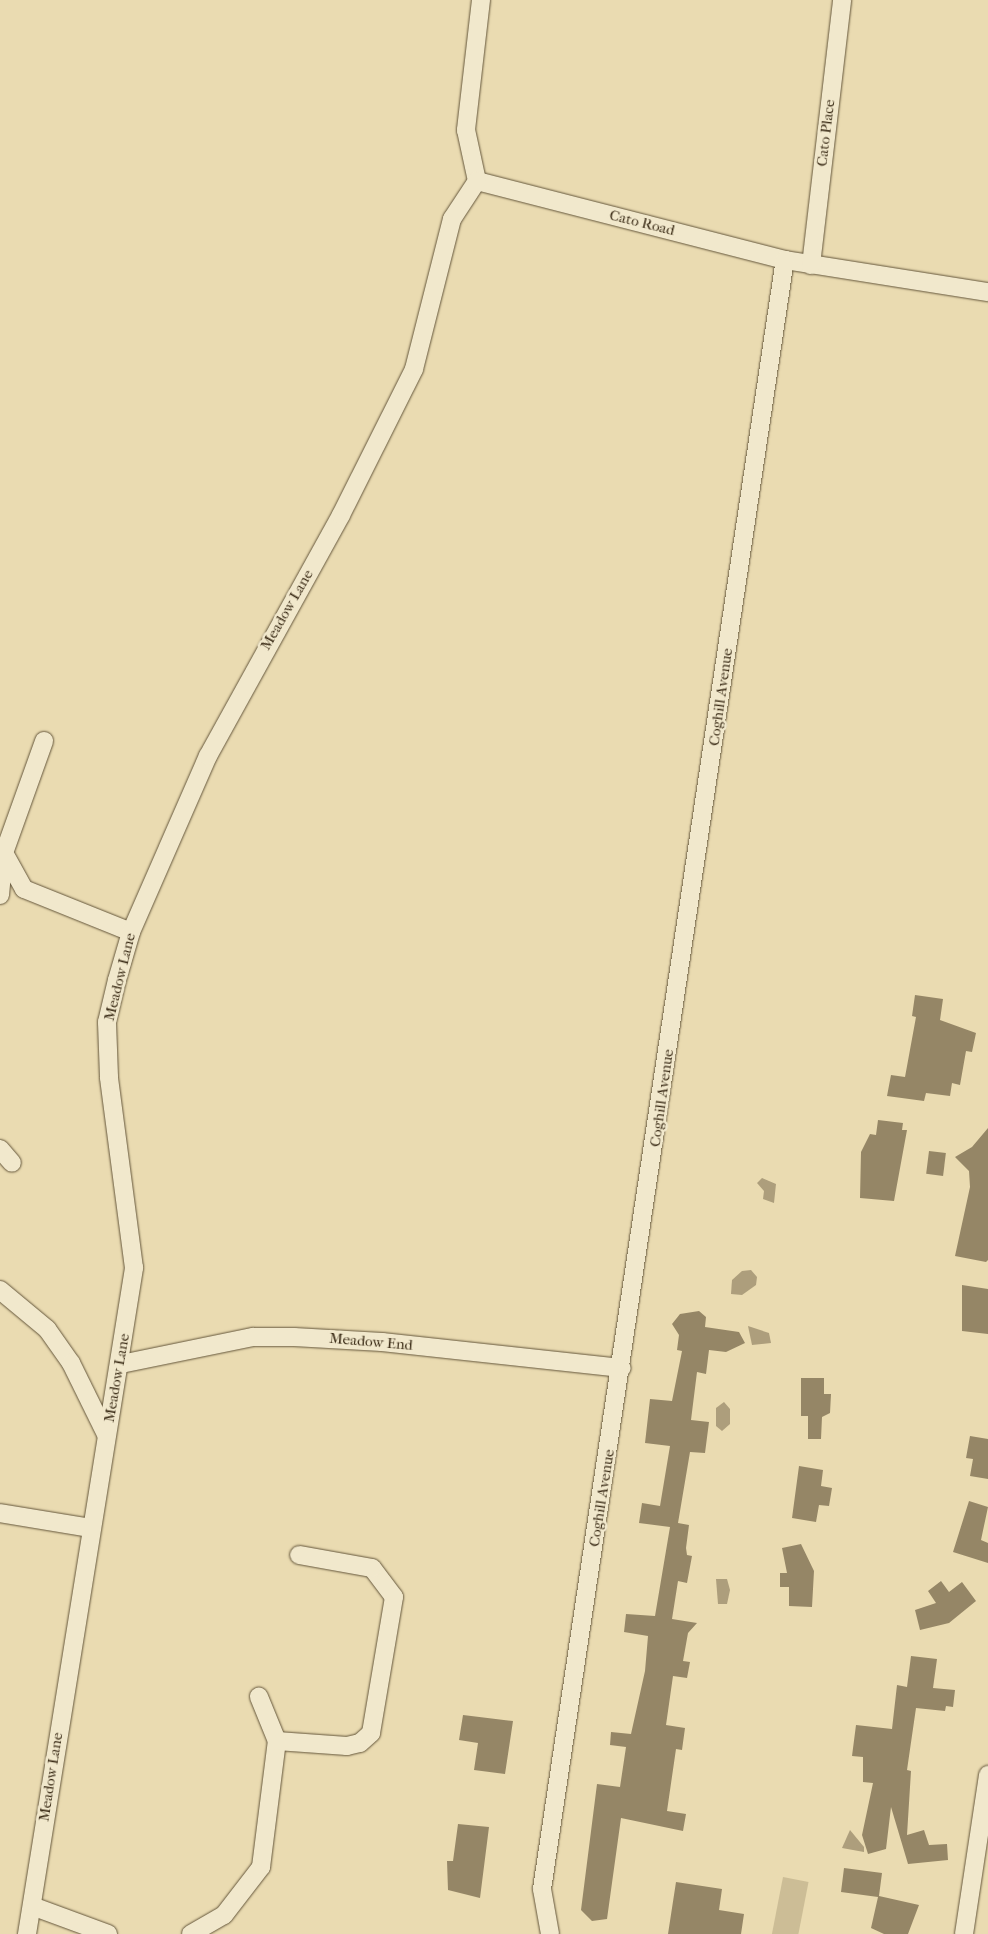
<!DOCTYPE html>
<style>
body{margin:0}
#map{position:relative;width:988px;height:1934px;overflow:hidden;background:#eadbb1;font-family:"IM FELL French Canon",serif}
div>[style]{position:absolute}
.green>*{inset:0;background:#ccbd96;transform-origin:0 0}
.water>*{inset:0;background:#ad9e7c}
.building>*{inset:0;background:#958666;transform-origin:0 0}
.roads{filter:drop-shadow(0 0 1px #64563b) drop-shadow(0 0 1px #64563b)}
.street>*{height:18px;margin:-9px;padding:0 9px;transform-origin:9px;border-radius:9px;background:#f1e8cc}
span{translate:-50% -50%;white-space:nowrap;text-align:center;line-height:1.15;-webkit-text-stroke:5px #f1e8cc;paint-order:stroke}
.street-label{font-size:15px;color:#382914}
</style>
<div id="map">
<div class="green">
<div style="left:783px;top:1877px;width:26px;height:58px;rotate:11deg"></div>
</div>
<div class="water">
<div style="clip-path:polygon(762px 1178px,776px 1184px,774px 1203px,763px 1199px,764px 1191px,757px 1183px)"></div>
<div style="clip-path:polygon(751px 1270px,757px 1277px,756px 1285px,742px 1295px,731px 1294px,732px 1280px,742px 1271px)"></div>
<div style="clip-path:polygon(748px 1326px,769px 1333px,771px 1343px,752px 1345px)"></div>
<div style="clip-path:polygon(724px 1402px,730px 1409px,730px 1424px,722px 1431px,716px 1426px,716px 1408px)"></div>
<div style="clip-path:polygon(716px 1579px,727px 1579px,730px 1590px,727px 1604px,718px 1604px)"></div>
<div style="clip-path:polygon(850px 1830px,864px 1847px,864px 1852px,842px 1848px)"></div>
</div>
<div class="building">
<div style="clip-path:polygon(915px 995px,943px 999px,940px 1020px,976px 1033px,972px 1052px,966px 1051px,960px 1085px,952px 1083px,950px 1096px,926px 1093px,924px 1101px,887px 1096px,891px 1075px,905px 1077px,916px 1017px,912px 1016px)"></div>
<div style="clip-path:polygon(878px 1120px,903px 1123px,902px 1130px,907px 1130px,894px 1201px,860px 1198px,861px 1152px,870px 1134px,876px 1135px)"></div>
<div style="clip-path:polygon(988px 1128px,988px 1260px,986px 1262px,955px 1256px,970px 1187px,969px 1171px,955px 1157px,972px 1147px)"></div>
<div style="left:929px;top:1151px;width:17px;height:23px;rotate:7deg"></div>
<div style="clip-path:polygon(962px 1285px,988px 1289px,988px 1334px,962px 1331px)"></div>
<div style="clip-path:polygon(699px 1311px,706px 1317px,705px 1327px,739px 1332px,745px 1343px,726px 1352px,709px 1350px,706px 1374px,697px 1372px,691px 1420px,709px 1422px,705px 1453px,690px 1452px,678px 1523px,689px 1525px,686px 1548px,687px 1555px,692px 1556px,687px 1583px,678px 1581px,672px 1619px,697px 1623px,688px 1633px,683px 1661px,690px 1662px,687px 1678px,673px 1676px,666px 1725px,685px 1728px,682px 1750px,676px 1749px,667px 1811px,686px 1814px,683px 1831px,621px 1818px,607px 1919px,592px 1921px,581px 1910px,597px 1784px,620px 1787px,626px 1747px,610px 1745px,611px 1732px,631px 1734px,645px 1671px,648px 1636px,624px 1632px,626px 1614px,655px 1616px,670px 1527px,639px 1523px,642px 1503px,660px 1506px,670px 1446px,645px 1443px,650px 1399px,672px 1401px,682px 1351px,677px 1350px,679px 1335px,672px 1324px,680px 1314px)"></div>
<div style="clip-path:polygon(801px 1378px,824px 1378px,824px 1394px,831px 1394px,830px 1413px,822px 1417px,821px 1439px,808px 1439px,808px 1416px,801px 1416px)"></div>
<div style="clip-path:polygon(970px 1436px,988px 1439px,988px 1479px,970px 1476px,973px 1459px,966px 1458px)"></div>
<div style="clip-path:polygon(799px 1466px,823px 1470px,821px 1486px,832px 1488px,829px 1506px,819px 1505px,816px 1522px,792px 1518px)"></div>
<div style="clip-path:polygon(969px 1501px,988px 1507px,981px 1540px,988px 1543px,988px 1563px,953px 1552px)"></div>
<div style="clip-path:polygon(801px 1544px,814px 1571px,812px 1607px,789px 1606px,789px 1587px,780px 1587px,780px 1573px,787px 1573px,782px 1548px)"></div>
<div style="clip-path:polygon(941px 1581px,949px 1592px,962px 1582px,976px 1601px,949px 1623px,920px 1630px,915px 1610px,936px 1603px,928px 1591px)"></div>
<div style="clip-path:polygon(911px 1656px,937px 1659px,933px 1688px,955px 1690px,953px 1707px,946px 1706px,945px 1711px,916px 1708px,907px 1770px,911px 1771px,907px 1835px,924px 1830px,929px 1845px,947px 1844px,948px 1860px,908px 1864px,891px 1807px,886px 1849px,868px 1854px,862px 1835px,873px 1783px,863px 1782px,863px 1757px,852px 1756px,856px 1725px,892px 1729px,897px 1685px,907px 1687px)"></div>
<div style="clip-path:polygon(463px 1715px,513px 1721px,505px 1774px,474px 1770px,478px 1743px,459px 1740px)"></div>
<div style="clip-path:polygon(458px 1824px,489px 1827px,480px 1898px,448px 1890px,447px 1861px,453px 1861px)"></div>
<div style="clip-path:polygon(844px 1868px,882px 1873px,879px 1896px,919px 1905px,908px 1934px,884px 1934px,871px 1928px,878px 1897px,841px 1892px)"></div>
<div style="clip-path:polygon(676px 1882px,722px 1889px,719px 1910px,744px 1914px,741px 1934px,668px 1934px)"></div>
</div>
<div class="roads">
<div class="street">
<div style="left:481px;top:0;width:131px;rotate:96.6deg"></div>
<div style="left:466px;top:130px;width:52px;rotate:77.8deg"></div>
<div style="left:477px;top:181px;width:318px;rotate:14.4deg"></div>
<div style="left:785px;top:260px;width:206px;rotate:9deg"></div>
<div style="left:811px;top:265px;width:267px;rotate:-83.3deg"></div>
<div style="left:4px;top:853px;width:41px;rotate:60.9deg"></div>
<div style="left:24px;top:889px;width:115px;rotate:21.9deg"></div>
<div style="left:0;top:895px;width:42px;rotate:-84.6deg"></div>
<div style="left:4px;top:853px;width:119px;rotate:-70.3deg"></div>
<div style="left:0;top:1149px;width:18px;rotate:49deg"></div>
<div style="left:0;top:1290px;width:61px;rotate:39.7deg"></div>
<div style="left:47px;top:1329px;width:42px;rotate:54.8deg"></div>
<div style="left:71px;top:1363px;width:79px;rotate:63.8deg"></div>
<div style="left:121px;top:1364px;width:135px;rotate:-11.6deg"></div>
<div style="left:253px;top:1337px;width:41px"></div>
<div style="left:294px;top:1337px;width:88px;rotate:3.3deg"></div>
<div style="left:382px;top:1342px;width:241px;rotate:6.2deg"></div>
<div style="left:0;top:1513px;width:92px;rotate:9.4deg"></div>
<div style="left:277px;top:1741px;width:70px;rotate:4.1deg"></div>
<div style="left:347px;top:1746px;width:13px;rotate:-13deg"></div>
<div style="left:360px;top:1743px;width:15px;rotate:-42deg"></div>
<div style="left:371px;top:1733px;width:138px;rotate:-80.4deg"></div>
<div style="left:394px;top:1597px;width:36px;rotate:-127deg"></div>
<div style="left:372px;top:1568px;width:74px;rotate:-169.9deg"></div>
<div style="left:32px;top:1906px;width:81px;rotate:20.2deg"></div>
<div style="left:27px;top:1934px;width:675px;rotate:-80.87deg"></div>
<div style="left:134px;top:1268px;width:193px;rotate:-97.5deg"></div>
<div style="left:109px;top:1077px;width:55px;rotate:-92.1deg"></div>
<div style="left:107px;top:1022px;width:43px;rotate:-76.6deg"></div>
<div style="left:117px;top:980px;width:50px;rotate:-73.7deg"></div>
<div style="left:131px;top:932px;width:192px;rotate:-66.4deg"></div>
<div style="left:208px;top:756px;width:275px;rotate:-61.1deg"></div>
<div style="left:341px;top:515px;width:163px;rotate:-63.4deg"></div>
<div style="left:414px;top:369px;width:155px;rotate:-75.8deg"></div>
<div style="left:452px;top:219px;width:45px;rotate:-56.7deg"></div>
<div style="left:191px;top:1934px;width:38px;rotate:-30deg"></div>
<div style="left:224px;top:1915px;width:61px;rotate:-52.4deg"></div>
<div style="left:261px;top:1867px;width:127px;rotate:-82.8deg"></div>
<div style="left:277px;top:1741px;width:48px;rotate:-112.2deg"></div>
<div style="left:550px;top:1934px;width:46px;rotate:-100.1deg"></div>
<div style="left:542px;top:1889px;width:1647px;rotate:-81.52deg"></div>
<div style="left:964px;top:1934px;width:161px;rotate:-81.4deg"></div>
</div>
</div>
<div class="street-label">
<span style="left:826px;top:133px;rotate:-83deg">Cato Place</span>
<span style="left:642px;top:223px;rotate:14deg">Cato Road</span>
<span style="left:287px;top:610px;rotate:-60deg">Meadow Lane</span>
<span style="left:721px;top:697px;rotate:-82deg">Coghill Avenue</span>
<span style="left:120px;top:977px;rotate:-76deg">Meadow Lane</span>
<span style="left:662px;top:1098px;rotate:-82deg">Coghill Avenue</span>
<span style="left:371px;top:1342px;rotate:5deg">Meadow End</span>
<span style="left:117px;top:1378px;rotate:-80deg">Meadow Lane</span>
<span style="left:602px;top:1498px;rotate:-81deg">Coghill Avenue</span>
<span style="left:51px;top:1777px;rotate:-81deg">Meadow Lane</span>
</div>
</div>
